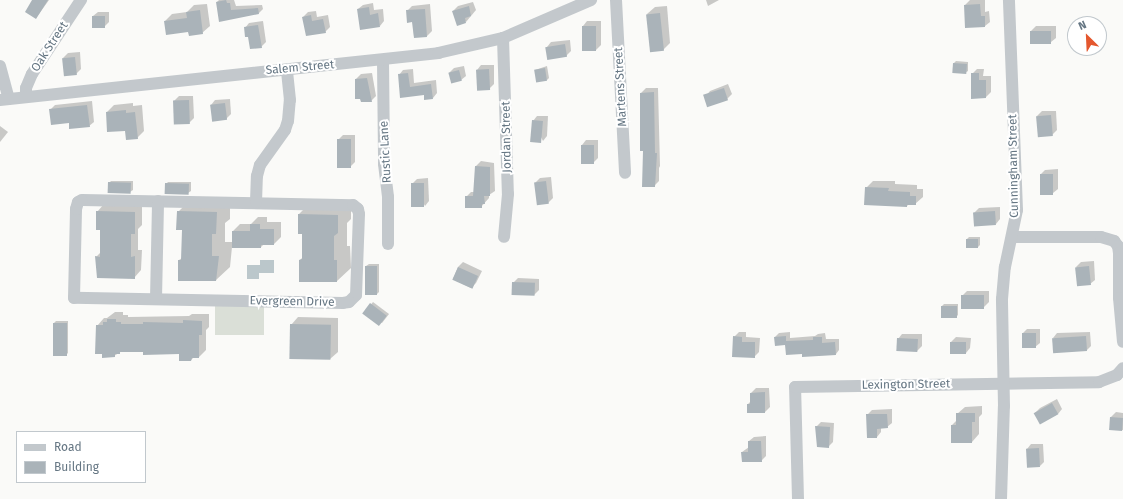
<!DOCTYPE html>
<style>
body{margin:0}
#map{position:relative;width:1123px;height:499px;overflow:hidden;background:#fafaf8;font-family:"Fira Sans",sans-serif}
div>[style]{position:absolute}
.green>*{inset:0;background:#dadfd7;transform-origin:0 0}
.water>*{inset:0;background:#bbc7cb}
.shadow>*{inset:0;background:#0003}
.building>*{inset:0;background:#aab3b9;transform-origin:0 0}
.minor>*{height:12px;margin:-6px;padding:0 6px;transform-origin:6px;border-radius:6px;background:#c3c8cc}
span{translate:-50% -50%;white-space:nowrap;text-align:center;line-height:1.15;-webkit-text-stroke:4px #fff;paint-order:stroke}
.street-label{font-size:12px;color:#657683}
.legend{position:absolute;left:16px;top:431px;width:130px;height:52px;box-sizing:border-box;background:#fff;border:1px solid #c1c8cd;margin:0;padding:5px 7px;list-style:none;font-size:12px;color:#657683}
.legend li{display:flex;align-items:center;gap:8px;height:20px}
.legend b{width:20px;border:1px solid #c1c8cd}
.north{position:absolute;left:1067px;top:16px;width:40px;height:40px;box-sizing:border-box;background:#fff;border:1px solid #c1c8cd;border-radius:50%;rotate:336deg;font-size:11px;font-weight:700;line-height:16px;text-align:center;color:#657683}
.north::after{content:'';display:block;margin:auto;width:14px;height:18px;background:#e4572e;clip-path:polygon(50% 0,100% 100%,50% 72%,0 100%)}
</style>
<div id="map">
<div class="green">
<div style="left:215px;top:305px;width:49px;height:30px"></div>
</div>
<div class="water">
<div style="clip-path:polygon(260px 260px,274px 260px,274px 273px,259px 273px,259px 279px,247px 279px,247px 265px,260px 265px)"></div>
</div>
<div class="shadow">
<div style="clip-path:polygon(33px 0,49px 0,36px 18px)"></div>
<div style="clip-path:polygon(219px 0,234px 0,236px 6px,262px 5px,263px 9px,259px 13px,220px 20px,217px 2px)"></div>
<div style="clip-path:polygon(706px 0,719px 0,708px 6px)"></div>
<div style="clip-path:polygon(970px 0,985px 0,985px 12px,989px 11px,990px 22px,985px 26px,965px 5px)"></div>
<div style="clip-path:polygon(473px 2px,476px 10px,466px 22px,453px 11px,458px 6px)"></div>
<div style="clip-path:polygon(373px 3px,374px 10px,383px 9px,384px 21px,380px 26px,358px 9px,363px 5px)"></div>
<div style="clip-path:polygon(207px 4px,210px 26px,202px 33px,189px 31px,165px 21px,172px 14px,187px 12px,194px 5px)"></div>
<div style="clip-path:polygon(430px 4px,432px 31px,427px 36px,414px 37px,413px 21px,407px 11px,412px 6px)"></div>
<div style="clip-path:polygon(667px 6px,670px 43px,663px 50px,647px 14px,655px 7px)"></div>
<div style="clip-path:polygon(316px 11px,317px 17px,328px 15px,330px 27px,325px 32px,303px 17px,308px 12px)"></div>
<div style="clip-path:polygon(98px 12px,109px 12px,109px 22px,104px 27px,93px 16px)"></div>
<div style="clip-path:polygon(263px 21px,266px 42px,261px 47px,249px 36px,245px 28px,249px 23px)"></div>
<div style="clip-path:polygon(587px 21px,601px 21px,601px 45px,596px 50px,583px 26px)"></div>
<div style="clip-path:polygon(1036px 26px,1056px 26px,1056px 38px,1051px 42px,1031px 31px)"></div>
<div style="clip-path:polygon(570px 40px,571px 51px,566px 56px,547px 47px,551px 42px)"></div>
<div style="clip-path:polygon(80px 52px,81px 69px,76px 74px,63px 58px,68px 53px)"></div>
<div style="clip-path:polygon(956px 61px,968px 62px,968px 71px,965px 73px,954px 72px,954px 63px)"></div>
<div style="clip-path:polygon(481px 65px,494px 65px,494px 84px,489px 89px,477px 70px)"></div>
<div style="clip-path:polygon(464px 66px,466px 76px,461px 80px,449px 73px,454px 68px)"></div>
<div style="clip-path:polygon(547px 66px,549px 78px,547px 80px,535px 70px)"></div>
<div style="clip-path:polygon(413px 69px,414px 83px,436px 80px,437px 93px,433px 98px,425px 94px,401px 96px,399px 75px,403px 70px)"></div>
<div style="clip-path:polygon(977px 69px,984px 69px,983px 76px,991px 76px,991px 92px,986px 97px,972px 74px)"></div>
<div style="clip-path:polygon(372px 73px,376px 96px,371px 101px,356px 79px,361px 74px)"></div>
<div style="clip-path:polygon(728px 84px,732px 94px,727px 99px,706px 96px,710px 91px)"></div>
<div style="clip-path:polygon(646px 88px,658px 88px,660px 166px,659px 168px,659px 181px,654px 186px,644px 150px,641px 93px)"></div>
<div style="clip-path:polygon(179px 96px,193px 96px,194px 118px,189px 123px,174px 101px)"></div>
<div style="clip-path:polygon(230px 99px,231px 114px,226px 119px,211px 105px,215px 100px)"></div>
<div style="clip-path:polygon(92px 101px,94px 122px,89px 126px,50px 110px,55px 105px)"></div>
<div style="clip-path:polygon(133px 103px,133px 106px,142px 105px,144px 131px,137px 138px,126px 129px,108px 131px,107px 112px,114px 105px)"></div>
<div style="clip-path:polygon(1042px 111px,1056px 111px,1057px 130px,1052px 135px,1037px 116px)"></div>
<div style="clip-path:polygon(537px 116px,548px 116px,547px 136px,543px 141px,533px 121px)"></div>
<div style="clip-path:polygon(0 126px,8px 132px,0 142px)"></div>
<div style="clip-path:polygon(343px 135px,355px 135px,355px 162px,350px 167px,338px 140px)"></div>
<div style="clip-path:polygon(586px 140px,598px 140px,598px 158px,593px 163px,582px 163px,582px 145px)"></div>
<div style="clip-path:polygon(481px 161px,494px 163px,495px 191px,489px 195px,489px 198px,481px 207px,466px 197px,471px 192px,475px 192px,476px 166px)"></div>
<div style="clip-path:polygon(1058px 169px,1058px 189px,1053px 193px,1041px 174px,1045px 170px)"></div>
<div style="clip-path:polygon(551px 177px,553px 198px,548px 203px,535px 183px,540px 178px)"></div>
<div style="clip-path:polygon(428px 178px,429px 201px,425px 206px,412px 184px,417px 179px)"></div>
<div style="clip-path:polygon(111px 181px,133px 181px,133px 190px,130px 192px,109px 183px)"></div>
<div style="clip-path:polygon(873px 181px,895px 181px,895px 184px,917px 185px,917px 189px,923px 189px,923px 197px,915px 204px,909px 204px,907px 206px,866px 188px)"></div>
<div style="clip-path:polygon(168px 182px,191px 182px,191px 191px,188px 193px,166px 184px)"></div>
<div style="clip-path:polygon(192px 198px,230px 199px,230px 219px,225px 223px,225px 242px,233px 242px,233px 231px,240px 224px,251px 224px,258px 217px,267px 217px,267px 222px,281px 222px,281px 237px,274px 244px,264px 244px,261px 247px,232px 247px,230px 267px,216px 280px,179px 260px,182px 258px,183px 229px,178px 212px)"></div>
<div style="clip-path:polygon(312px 201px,351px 201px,351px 219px,347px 223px,347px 246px,350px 246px,351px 268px,337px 281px,300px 260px,303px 257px,303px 233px,299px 214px)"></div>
<div style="clip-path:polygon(104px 204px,142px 205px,142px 225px,138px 229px,138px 250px,142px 250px,141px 270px,134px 278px,96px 257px,101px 252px,101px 229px,97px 212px)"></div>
<div style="clip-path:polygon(1000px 207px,1000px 219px,996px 224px,974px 213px,979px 208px)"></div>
<div style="clip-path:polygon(969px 237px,980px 237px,980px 245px,978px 247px,967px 239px)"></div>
<div style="clip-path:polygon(1094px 261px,1095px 280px,1090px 284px,1076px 267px,1081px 262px)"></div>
<div style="clip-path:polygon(463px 262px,482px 271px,476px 283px,471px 288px,453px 279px,458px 267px)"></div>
<div style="clip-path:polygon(369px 264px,379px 264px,379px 292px,377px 294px,366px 266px)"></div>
<div style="clip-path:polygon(518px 278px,539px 279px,539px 290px,534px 295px,513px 283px)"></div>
<div style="clip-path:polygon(967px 291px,989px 291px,989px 302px,984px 307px,962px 296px)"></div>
<div style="clip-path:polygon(373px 302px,389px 314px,382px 323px,364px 313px)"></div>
<div style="clip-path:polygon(944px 304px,958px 304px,958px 315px,956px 317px,942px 306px)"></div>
<div style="clip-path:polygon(115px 312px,123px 312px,123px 315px,128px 315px,128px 317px,189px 316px,192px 314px,209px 314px,209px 327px,206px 330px,206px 350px,199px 357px,194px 357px,191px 360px,180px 353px,144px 351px,122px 351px,114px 356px,97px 326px,104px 318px,107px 318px)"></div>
<div style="clip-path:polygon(298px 317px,338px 318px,338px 352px,330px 359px,291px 325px)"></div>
<div style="clip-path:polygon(56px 321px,68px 321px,68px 353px,66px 355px,54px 355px,54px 323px)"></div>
<div style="clip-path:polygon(1027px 329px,1040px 329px,1040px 343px,1035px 347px,1023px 333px)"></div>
<div style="clip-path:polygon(739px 332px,746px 332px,746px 337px,760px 338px,759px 352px,754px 357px,734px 337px)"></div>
<div style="clip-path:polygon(790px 332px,790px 338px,815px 336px,818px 334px,825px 333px,826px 339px,839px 339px,839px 350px,836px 354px,803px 353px,775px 337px,779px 333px)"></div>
<div style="clip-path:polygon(1090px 332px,1091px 346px,1087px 350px,1053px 338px,1057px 333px)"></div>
<div style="clip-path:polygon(902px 334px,922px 334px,922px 346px,917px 351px,898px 339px)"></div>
<div style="clip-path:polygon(956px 337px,971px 338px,970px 348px,966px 353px,951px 342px)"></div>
<div style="clip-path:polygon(756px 388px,769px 388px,770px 407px,765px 412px,748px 404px,751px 401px,751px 393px)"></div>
<div style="clip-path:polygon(1057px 399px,1062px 409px,1058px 414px,1035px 413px,1040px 408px)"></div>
<div style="clip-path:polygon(982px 406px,982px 414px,979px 417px,979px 434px,972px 442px,952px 425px,957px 420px,957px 414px,965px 407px)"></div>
<div style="clip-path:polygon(892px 409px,892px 423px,887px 427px,881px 427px,881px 432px,877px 437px,867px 415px,872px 410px)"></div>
<div style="clip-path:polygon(1116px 412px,1123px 413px,1123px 430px,1110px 429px,1111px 417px)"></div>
<div style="clip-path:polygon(821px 422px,834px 423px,833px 442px,828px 447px,816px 427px)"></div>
<div style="clip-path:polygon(766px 436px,766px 456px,761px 461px,742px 452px,749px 447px,749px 441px,754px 437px)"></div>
<div style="clip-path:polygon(1031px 444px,1043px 444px,1044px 462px,1040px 466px,1027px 449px)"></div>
</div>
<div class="building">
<div style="clip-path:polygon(32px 0,48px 0,36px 19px,25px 12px)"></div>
<div style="clip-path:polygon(226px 0,227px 3px,230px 3px,231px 10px,258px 8px,259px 14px,219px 22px,216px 2px)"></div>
<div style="clip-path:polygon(980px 4px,981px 16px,985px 16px,985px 27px,965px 28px,964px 5px)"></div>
<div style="clip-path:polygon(469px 6px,471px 16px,465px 18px,466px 23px,457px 26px,452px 11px)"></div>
<div style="clip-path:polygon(369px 7px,370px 15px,378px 13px,380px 27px,360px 30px,357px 9px)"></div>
<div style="clip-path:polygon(425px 9px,427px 37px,414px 38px,412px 22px,407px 23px,406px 10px)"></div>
<div style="clip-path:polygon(200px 10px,203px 34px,189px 36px,188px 32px,166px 35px,164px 21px,187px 18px,186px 12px)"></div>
<div style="left:660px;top:13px;width:38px;height:14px;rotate:84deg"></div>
<div style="clip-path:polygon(311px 15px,312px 21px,323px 19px,326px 33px,306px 36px,302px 17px)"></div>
<div style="left:92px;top:16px;width:13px;height:12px"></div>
<div style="clip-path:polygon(258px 25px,262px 48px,250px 49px,248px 37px,245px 37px,244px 27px)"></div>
<div style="left:582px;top:26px;width:14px;height:25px"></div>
<div style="left:1030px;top:31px;width:21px;height:13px"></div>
<div style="left:565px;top:44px;width:13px;height:20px;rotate:81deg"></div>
<div style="left:75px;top:57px;width:18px;height:13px;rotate:84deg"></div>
<div style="left:953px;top:63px;width:14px;height:10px;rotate:4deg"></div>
<div style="left:545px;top:68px;width:13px;height:11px;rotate:81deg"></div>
<div style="left:489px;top:69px;width:21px;height:13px;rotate:87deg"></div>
<div style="left:459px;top:70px;width:11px;height:11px;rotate:75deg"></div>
<div style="clip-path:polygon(408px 73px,410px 87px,431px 84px,433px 99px,424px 100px,424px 95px,400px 98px,398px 74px)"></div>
<div style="clip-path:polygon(971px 73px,979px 73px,979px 80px,986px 80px,986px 98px,971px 99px)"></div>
<div style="clip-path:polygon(367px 78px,372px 102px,361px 102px,360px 99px,355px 99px,355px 79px)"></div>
<div style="left:724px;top:88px;width:13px;height:22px;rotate:72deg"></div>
<div style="clip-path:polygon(654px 92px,655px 153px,657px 153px,655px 187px,642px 187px,643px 151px,640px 151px,640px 93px)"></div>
<div style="left:189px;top:100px;width:24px;height:16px;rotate:88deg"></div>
<div style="left:225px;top:103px;width:17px;height:15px;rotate:83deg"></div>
<div style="clip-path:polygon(87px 105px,90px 127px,69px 129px,69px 123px,51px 125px,49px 109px)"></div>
<div style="clip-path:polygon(126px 110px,126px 113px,135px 112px,138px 139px,126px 140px,125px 131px,107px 132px,106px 112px)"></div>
<div style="left:1051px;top:115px;width:21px;height:15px;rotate:85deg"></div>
<div style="left:532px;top:120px;width:11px;height:22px;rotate:5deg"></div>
<div style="left:337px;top:139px;width:14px;height:29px"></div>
<div style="left:581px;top:145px;width:13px;height:19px"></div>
<div style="clip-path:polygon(475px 166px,490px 167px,490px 196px,484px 196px,485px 204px,482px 204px,482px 208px,465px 208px,465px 196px,473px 196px)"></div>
<div style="left:1040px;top:174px;width:13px;height:21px"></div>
<div style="left:546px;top:181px;width:23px;height:12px;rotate:83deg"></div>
<div style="left:108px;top:182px;width:23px;height:11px;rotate:2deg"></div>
<div style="left:165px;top:183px;width:24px;height:11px;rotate:2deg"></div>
<div style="left:411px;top:183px;width:13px;height:24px"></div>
<div style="clip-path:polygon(865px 187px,889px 188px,888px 191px,910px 192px,910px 196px,916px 196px,916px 205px,907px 205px,907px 207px,864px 205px)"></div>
<div style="clip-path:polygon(96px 211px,135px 212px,135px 234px,131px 234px,131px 257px,135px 256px,135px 279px,97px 278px,95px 256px,100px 257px,100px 230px,96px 230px)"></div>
<div style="clip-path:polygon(177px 211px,217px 212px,216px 234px,212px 234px,212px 256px,219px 256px,216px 281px,178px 281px,178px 260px,181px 260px,182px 230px,176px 230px)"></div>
<div style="left:995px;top:211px;width:14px;height:22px;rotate:86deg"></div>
<div style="clip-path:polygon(298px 214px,338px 215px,338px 233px,334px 236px,334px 260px,337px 260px,337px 282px,299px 282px,299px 260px,302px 259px,302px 234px,298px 234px)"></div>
<div style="clip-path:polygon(250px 224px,260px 224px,260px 229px,274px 229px,274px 245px,261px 245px,261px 248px,232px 248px,232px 231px,250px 231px)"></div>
<div style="left:966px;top:239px;width:12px;height:9px"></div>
<div style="left:365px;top:266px;width:12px;height:29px"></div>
<div style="left:1089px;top:266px;width:19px;height:14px;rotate:84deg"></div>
<div style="left:458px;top:267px;width:22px;height:14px;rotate:24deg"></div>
<div style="left:512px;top:282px;width:23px;height:13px;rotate:2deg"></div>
<div style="left:961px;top:295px;width:23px;height:14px"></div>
<div style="left:370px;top:303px;width:21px;height:13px;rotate:37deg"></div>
<div style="left:941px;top:306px;width:16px;height:12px"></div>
<div style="clip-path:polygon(107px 319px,116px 319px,116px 322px,121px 322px,121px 324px,143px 324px,143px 322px,183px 323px,183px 320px,202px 321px,202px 335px,199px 335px,199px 358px,192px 358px,191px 361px,179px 361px,179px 354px,143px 355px,143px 352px,120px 352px,120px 354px,115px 354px,115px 357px,102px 358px,102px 354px,95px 354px,96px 325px,103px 325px,103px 322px,107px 322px)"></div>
<div style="left:53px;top:323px;width:14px;height:33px"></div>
<div style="left:290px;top:324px;width:41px;height:35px;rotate:1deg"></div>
<div style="left:1022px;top:333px;width:14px;height:15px"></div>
<div style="clip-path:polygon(733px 336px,742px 337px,742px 342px,755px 342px,755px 358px,732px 357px)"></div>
<div style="clip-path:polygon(786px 336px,786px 341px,813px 340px,813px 337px,822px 337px,822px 343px,835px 342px,836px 355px,802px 357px,802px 354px,786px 355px,785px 345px,775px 346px,774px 337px)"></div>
<div style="left:1086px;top:336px;width:15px;height:34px;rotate:86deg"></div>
<div style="left:897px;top:338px;width:21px;height:13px;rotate:3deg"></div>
<div style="left:950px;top:342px;width:16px;height:12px"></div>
<div style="clip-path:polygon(765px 392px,765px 413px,747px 413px,747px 404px,750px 404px,750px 393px)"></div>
<div style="left:1052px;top:403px;width:13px;height:21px;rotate:61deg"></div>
<div style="clip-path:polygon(956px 413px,975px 413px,975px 422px,972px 422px,972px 443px,951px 443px,951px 425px,956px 425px)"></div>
<div style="clip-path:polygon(866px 414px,887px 414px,888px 428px,877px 429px,877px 438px,867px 438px)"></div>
<div style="left:1110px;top:417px;width:13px;height:13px;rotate:4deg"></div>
<div style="clip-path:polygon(815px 426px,830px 427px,829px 448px,817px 447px)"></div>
<div style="clip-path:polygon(748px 441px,761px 441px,762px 462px,742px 462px,741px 452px,748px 452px)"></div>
<div style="left:1039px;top:448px;width:19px;height:13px;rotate:87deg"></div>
</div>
<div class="minor">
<div style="left:616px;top:0;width:173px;rotate:87deg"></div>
<div style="left:503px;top:38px;width:156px;rotate:88.2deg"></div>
<div style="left:508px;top:194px;width:43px;rotate:95.3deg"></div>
<div style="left:383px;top:61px;width:103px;rotate:89.4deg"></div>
<div style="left:384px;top:164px;width:33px;rotate:83deg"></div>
<div style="left:388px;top:197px;width:47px;rotate:90deg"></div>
<div style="left:0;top:66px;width:34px;rotate:75deg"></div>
<div style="left:26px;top:97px;width:9px;rotate:-90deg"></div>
<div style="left:26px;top:88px;width:15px;rotate:-67deg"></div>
<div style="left:32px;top:74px;width:89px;rotate:-56.5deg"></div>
<div style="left:0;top:100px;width:441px;rotate:-6.1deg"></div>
<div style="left:438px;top:53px;width:67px;rotate:-13deg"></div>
<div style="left:503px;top:38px;width:96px;rotate:-23.4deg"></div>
<div style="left:82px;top:200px;width:271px;rotate:1.1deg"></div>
<div style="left:353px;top:205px;width:6px;rotate:39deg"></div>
<div style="left:358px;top:209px;width:5px;rotate:79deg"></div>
<div style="left:359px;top:214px;width:81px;rotate:92.1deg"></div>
<div style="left:356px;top:295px;width:10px;rotate:135deg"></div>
<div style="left:349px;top:302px;width:6px;rotate:171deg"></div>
<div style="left:343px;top:303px;width:269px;rotate:-178.9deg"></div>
<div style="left:74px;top:298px;width:89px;rotate:-88.7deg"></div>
<div style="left:76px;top:209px;width:7px;rotate:-74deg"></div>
<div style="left:78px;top:202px;width:4px;rotate:-27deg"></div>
<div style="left:256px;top:202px;width:26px;rotate:-88deg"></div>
<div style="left:257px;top:176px;width:11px;rotate:-75deg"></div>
<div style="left:260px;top:165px;width:43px;rotate:-54.5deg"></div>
<div style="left:285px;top:130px;width:9px;rotate:-72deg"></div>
<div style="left:288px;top:121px;width:21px;rotate:-85deg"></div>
<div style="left:290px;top:100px;width:30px;rotate:-96deg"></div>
<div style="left:1012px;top:237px;width:89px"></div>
<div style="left:1101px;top:237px;width:14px;rotate:17deg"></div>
<div style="left:1114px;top:241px;width:6px;rotate:51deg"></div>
<div style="left:1118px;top:246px;width:7px;rotate:82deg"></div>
<div style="left:1119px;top:253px;width:45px;rotate:90deg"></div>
<div style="left:1119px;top:298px;width:44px;rotate:84.8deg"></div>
<div style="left:156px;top:299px;width:98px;rotate:-88.8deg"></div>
<div style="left:798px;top:499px;width:112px;rotate:-91.5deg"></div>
<div style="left:795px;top:387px;width:304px;rotate:-0.9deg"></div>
<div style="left:1099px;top:382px;width:19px;rotate:-21deg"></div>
<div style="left:1117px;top:375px;width:9px;rotate:-49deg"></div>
<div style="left:1001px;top:499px;width:93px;rotate:-88.2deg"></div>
<div style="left:1004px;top:406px;width:107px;rotate:-91.1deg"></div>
<div style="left:1002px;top:299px;width:32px;rotate:-85deg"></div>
<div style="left:1005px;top:267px;width:58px;rotate:-78.1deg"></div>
<div style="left:1017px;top:210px;width:210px;rotate:-92.2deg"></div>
</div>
<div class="street-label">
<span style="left:50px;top:47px;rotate:-57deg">Oak Street</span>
<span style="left:300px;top:68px;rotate:-5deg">Salem Street</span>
<span style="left:621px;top:87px;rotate:-93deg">Martens Street</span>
<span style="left:507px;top:137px;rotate:-91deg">Jordan Street</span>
<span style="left:386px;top:152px;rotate:-93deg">Rustic Lane</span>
<span style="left:1014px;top:166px;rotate:-91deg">Cunningham Street</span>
<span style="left:292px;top:302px;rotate:1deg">Evergreen Drive</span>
<span style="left:906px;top:385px;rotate:-1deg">Lexington Street</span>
</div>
<ul class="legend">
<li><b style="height:5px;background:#c3c8cc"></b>Road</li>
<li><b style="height:11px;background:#aab3b9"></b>Building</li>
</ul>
<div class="north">N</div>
</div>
